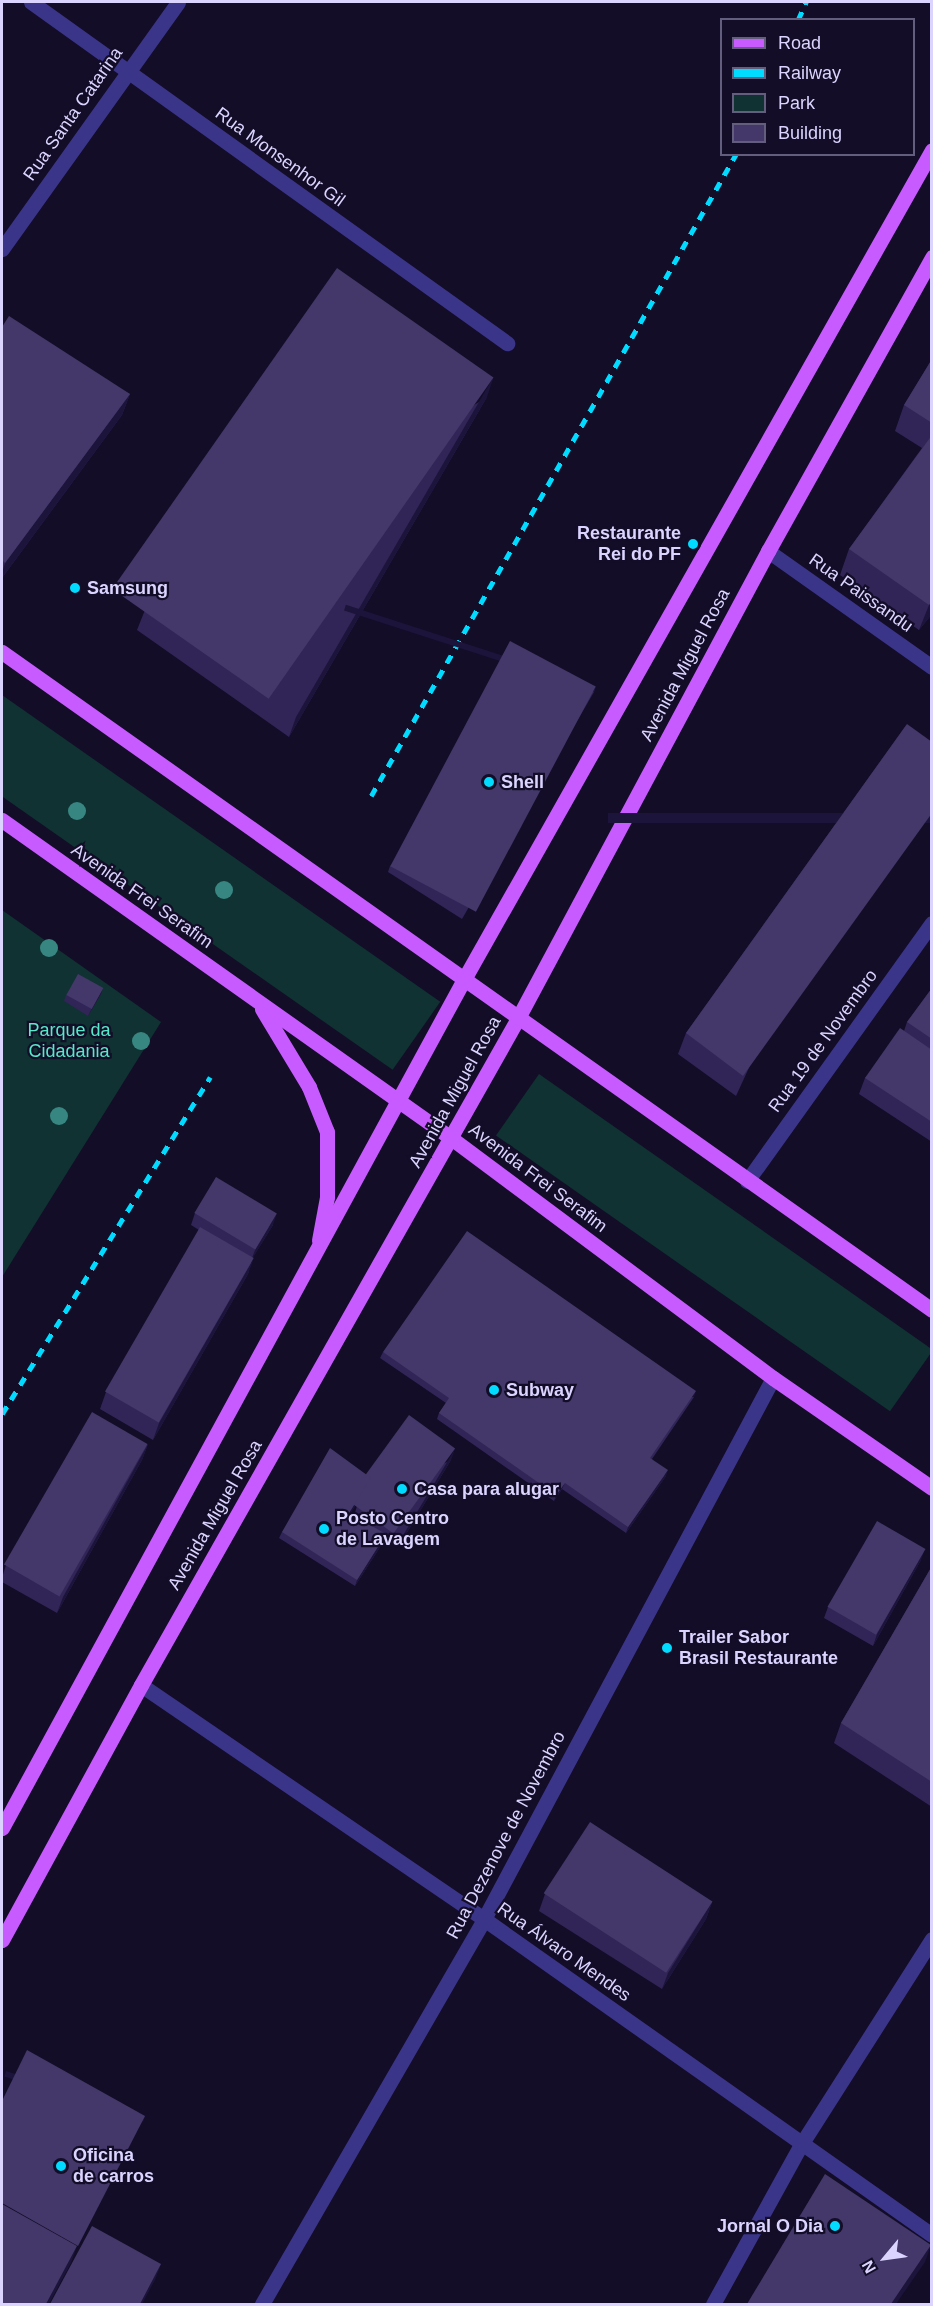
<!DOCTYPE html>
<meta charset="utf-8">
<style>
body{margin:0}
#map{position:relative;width:933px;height:2306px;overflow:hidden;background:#130d28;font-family:Arial,sans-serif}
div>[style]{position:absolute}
.green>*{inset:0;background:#103232;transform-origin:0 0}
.street>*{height:15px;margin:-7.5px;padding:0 7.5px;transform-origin:7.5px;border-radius:7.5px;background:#3b358a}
.primary>*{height:15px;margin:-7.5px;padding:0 7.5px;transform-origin:7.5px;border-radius:7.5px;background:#c85bff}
.rail>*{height:4.5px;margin-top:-2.25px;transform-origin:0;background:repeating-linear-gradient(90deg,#00dbff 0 9px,transparent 0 17px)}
.trees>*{width:18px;height:18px;margin:-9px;border-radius:50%;background:#388681}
.wall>*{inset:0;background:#312557}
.shaded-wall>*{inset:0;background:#1d143c;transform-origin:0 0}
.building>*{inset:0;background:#433869;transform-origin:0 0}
.dots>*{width:16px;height:16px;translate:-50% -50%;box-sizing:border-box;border:3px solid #130d28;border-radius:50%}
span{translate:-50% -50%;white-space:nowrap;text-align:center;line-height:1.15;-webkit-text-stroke:4.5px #130d28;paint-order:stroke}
.street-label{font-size:18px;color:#dbd4ff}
.poi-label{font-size:18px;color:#dbd4ff;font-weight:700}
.right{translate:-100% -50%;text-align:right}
.left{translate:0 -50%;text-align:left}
.park-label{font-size:18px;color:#56e9ca}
.frame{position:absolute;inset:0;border:3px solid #dbd4ff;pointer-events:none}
.legend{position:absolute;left:720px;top:18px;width:195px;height:138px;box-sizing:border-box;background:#130d28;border:2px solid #635d7e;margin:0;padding:8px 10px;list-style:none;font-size:18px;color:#dbd4ff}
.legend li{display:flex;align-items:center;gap:12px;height:30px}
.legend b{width:30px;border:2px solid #635d7e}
.north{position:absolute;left:855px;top:2228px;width:60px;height:60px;-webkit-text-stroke:4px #130d28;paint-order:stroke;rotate:241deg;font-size:16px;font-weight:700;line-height:24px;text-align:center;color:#dbd4ff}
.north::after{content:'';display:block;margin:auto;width:21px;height:27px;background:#dbd4ff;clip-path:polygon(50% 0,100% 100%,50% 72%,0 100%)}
</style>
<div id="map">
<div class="green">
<div style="left:2px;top:695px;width:535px;height:83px;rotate:35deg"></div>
<div style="clip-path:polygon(2px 910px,161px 1022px,2px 1277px)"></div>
<div style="left:539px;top:1074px;width:481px;height:75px;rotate:35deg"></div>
</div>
<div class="street">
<div style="left:31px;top:2px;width:586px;rotate:35.62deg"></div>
<div style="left:2px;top:249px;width:303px;rotate:-54.5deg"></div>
<div style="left:768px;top:551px;width:201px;rotate:35.3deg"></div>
<div style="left:747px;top:1181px;width:317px;rotate:-54.4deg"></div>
<div style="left:141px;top:1685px;width:415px;rotate:34.3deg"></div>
<div style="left:484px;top:1919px;width:548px;rotate:35.2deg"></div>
<div style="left:262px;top:2304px;width:444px;rotate:-60deg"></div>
<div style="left:484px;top:1919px;width:613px;rotate:-61.89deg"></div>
<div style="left:713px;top:2304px;width:184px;rotate:-61.1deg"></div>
<div style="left:802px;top:2143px;width:242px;rotate:-57.5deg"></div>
</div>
<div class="primary">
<div style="left:2px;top:652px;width:1139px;rotate:35.28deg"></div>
<div style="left:2px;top:820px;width:550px;rotate:35.31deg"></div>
<div style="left:451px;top:1138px;width:402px;rotate:36.7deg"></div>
<div style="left:773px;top:1378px;width:193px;rotate:34.7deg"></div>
<div style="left:262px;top:1009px;width:91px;rotate:58.9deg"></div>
<div style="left:309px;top:1087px;width:48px;rotate:68.2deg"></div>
<div style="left:327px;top:1132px;width:65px;rotate:90deg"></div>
<div style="left:327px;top:1197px;width:44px;rotate:100.5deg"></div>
<div style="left:2px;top:1828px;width:964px;rotate:-61.44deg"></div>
<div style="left:463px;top:981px;width:954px;rotate:-60.56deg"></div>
<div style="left:2px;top:1940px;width:290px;rotate:-61.4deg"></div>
<div style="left:141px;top:1685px;width:766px;rotate:-60.52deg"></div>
<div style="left:518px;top:1018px;width:530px;rotate:-61.84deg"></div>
<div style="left:768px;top:551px;width:337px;rotate:-60.8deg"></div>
</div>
<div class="rail">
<div style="left:798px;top:20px;width:20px;rotate:-66deg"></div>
<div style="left:371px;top:796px;width:739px;rotate:-60.38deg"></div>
<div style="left:2px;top:1414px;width:396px;rotate:-58.3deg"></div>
</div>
<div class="trees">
<div style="left:77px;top:811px"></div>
<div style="left:224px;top:890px"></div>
<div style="left:49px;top:948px"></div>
<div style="left:141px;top:1041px"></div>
<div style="left:59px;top:1116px"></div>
</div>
<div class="wall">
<div style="clip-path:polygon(2px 327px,130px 394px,122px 415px,2px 578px)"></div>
<div style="clip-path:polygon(932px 359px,932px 614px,919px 630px,840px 575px,849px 549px,922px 448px,895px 431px,904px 405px)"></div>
<div style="clip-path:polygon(487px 397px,289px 737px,137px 630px,145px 610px)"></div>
<div style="clip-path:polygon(596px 686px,594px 692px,462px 919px,388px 872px,390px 866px)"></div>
<div style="clip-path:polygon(907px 724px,736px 1096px,678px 1054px,686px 1033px)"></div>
<div style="clip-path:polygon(932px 988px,932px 1142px,859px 1094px,865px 1078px,904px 1031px,907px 1022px)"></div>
<div style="clip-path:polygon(101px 994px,88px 1016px,64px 1001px,66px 995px)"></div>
<div style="clip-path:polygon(195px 1213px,273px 1225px,253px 1257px,248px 1274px,153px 1440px,100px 1409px,106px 1392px,199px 1230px,191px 1225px)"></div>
<div style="clip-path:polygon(383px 1352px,694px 1397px,652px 1459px,666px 1476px,626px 1533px,562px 1489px,554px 1501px,437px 1419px,439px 1413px,446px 1403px,380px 1358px)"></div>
<div style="clip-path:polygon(148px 1444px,142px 1460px,57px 1613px,2px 1582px,2px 1578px,6px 1565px)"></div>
<div style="clip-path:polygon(451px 1460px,400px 1544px,385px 1536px,384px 1541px,355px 1586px,279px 1538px,282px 1532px,371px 1478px,369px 1484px,350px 1514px,354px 1516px,357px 1506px)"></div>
<div style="clip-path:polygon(921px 1560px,873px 1646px,824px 1618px,828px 1607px)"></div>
<div style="clip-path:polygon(932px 1566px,932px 1807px,834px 1743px,841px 1723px)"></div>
<div style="clip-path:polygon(545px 1894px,712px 1902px,706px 1919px,662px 1989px,539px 1911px)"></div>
</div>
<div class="shaded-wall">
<div style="clip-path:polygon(494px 376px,487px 397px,289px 737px,296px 717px)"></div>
<div style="clip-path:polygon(130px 394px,122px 415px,2px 578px,2px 573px,5px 563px)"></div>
<div style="clip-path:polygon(932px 601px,932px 614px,919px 630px,929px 605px)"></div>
<div style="left:596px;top:686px;width:6px;height:263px;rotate:108deg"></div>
<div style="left:932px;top:813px;width:10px;height:324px;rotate:90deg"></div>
<div style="clip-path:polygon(103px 988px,101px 994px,88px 1016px,91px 1010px)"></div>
<div style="clip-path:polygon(277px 1213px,273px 1225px,251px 1261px,255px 1250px)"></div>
<div style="clip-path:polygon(254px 1258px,248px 1274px,153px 1440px,159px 1423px)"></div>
<div style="left:696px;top:1391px;width:6px;height:81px;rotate:108deg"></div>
<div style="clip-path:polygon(148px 1444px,142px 1460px,57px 1613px,63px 1597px)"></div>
<div style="clip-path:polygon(455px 1449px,451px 1460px,400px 1544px,405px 1532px)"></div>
<div style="clip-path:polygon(668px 1470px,666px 1476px,626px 1533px,628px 1527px)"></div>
<div style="clip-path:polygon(371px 1478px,369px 1484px,347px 1519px,349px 1513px)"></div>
<div style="clip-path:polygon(565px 1483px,562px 1489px,554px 1501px,556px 1495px)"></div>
<div style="clip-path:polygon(386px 1534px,384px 1541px,355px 1586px,357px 1580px)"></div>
<div style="clip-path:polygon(925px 1549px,921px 1560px,873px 1646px,877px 1634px)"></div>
<div style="clip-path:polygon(712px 1902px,706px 1919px,662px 1989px,668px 1973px)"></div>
<div style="left:145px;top:2116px;width:6px;height:146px;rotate:108deg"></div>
<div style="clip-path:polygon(931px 2245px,925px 2262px,896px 2304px,891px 2304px)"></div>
<div style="clip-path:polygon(77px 2246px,71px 2263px,49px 2304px,46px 2304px)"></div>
<div style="clip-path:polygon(161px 2264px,155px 2280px,142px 2304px,140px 2304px)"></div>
</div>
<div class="building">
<div style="left:337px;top:268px;width:191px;height:392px;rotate:35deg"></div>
<div style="clip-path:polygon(9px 316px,130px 394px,5px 563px,2px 560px,2px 327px)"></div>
<div style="clip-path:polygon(932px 359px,932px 423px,904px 405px)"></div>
<div style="clip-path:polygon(932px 435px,932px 601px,929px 605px,849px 549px)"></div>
<div style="left:510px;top:641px;width:97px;height:255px;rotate:28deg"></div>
<div style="clip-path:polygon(907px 724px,932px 742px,932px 813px,743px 1076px,686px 1033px)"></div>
<div style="left:78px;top:974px;width:29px;height:24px;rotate:29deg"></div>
<div style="clip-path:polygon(932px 988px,932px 1039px,907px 1022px)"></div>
<div style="clip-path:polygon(900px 1028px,932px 1050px,932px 1122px,865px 1078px)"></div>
<div style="left:216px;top:1177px;width:71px;height:42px;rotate:31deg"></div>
<div style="left:200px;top:1227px;width:62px;height:190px;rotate:30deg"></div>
<div style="clip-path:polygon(467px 1231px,696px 1391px,650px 1458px,668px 1470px,628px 1527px,565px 1483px,556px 1495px,439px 1413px,449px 1398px,383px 1352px)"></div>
<div style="left:92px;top:1412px;width:64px;height:176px;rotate:30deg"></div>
<div style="left:409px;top:1415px;width:57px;height:105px;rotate:36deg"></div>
<div style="clip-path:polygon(330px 1448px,371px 1478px,349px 1513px,386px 1534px,357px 1580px,282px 1532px)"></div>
<div style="left:877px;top:1521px;width:56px;height:99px;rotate:30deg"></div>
<div style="clip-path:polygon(932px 1566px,932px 1782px,841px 1723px)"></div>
<div style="left:590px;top:1822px;width:146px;height:85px;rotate:33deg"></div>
<div style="clip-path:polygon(27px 2050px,145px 2116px,78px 2246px,2px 2203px,2px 2101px)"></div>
<div style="clip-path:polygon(825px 2174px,931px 2245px,891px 2304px,747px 2304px)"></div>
<div style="clip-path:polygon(2px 2204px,77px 2246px,46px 2304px,2px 2304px)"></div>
<div style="clip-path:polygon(92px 2226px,161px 2264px,140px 2304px,50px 2304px)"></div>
</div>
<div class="dots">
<div style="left:693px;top:544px;background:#00dbff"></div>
<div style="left:75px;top:588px;background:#00dbff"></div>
<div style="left:489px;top:782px;background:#00dbff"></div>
<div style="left:494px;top:1390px;background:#00dbff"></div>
<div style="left:402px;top:1489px;background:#00dbff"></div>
<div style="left:324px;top:1529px;background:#00dbff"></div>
<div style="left:667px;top:1648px;background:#00dbff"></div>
<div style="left:61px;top:2166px;background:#00dbff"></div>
<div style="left:835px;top:2226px;background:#00dbff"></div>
</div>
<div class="street-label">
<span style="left:73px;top:114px;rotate:-55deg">Rua Santa Catarina</span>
<span style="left:280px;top:157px;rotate:36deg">Rua Monsenhor Gil</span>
<span style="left:861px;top:593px;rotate:35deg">Rua Paissandu</span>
<span style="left:685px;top:665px;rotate:-62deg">Avenida Miguel Rosa</span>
<span style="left:142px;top:896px;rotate:35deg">Avenida Frei Serafim</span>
<span style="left:823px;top:1041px;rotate:-54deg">Rua 19 de Novembro</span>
<span style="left:455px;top:1092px;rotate:-61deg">Avenida Miguel Rosa</span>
<span style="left:538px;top:1178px;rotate:37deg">Avenida Frei Serafim</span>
<span style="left:215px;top:1515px;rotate:-60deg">Avenida Miguel Rosa</span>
<span style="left:506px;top:1835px;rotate:-62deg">Rua Dezenove de Novembro</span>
<span style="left:564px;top:1952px;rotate:35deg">Rua Álvaro Mendes</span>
</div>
<div class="poi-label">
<span class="right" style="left:681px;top:544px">Restaurante<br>Rei do PF</span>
<span class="left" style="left:87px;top:588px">Samsung</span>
<span class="left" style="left:501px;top:782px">Shell</span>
<span class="left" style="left:506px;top:1390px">Subway</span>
<span class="left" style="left:414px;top:1489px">Casa para alugar</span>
<span class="left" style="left:336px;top:1529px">Posto Centro<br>de Lavagem</span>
<span class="left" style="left:679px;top:1648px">Trailer Sabor<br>Brasil Restaurante</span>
<span class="left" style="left:73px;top:2166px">Oficina<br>de carros</span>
<span class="right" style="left:823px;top:2226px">Jornal O Dia</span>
</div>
<div class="park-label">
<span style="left:69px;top:1041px">Parque da<br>Cidadania</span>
</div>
<div class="frame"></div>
<ul class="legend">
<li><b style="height:8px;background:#c85bff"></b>Road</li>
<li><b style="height:8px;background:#00dbff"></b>Railway</li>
<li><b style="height:16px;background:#103232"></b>Park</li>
<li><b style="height:16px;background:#433869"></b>Building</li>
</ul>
<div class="north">N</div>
</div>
